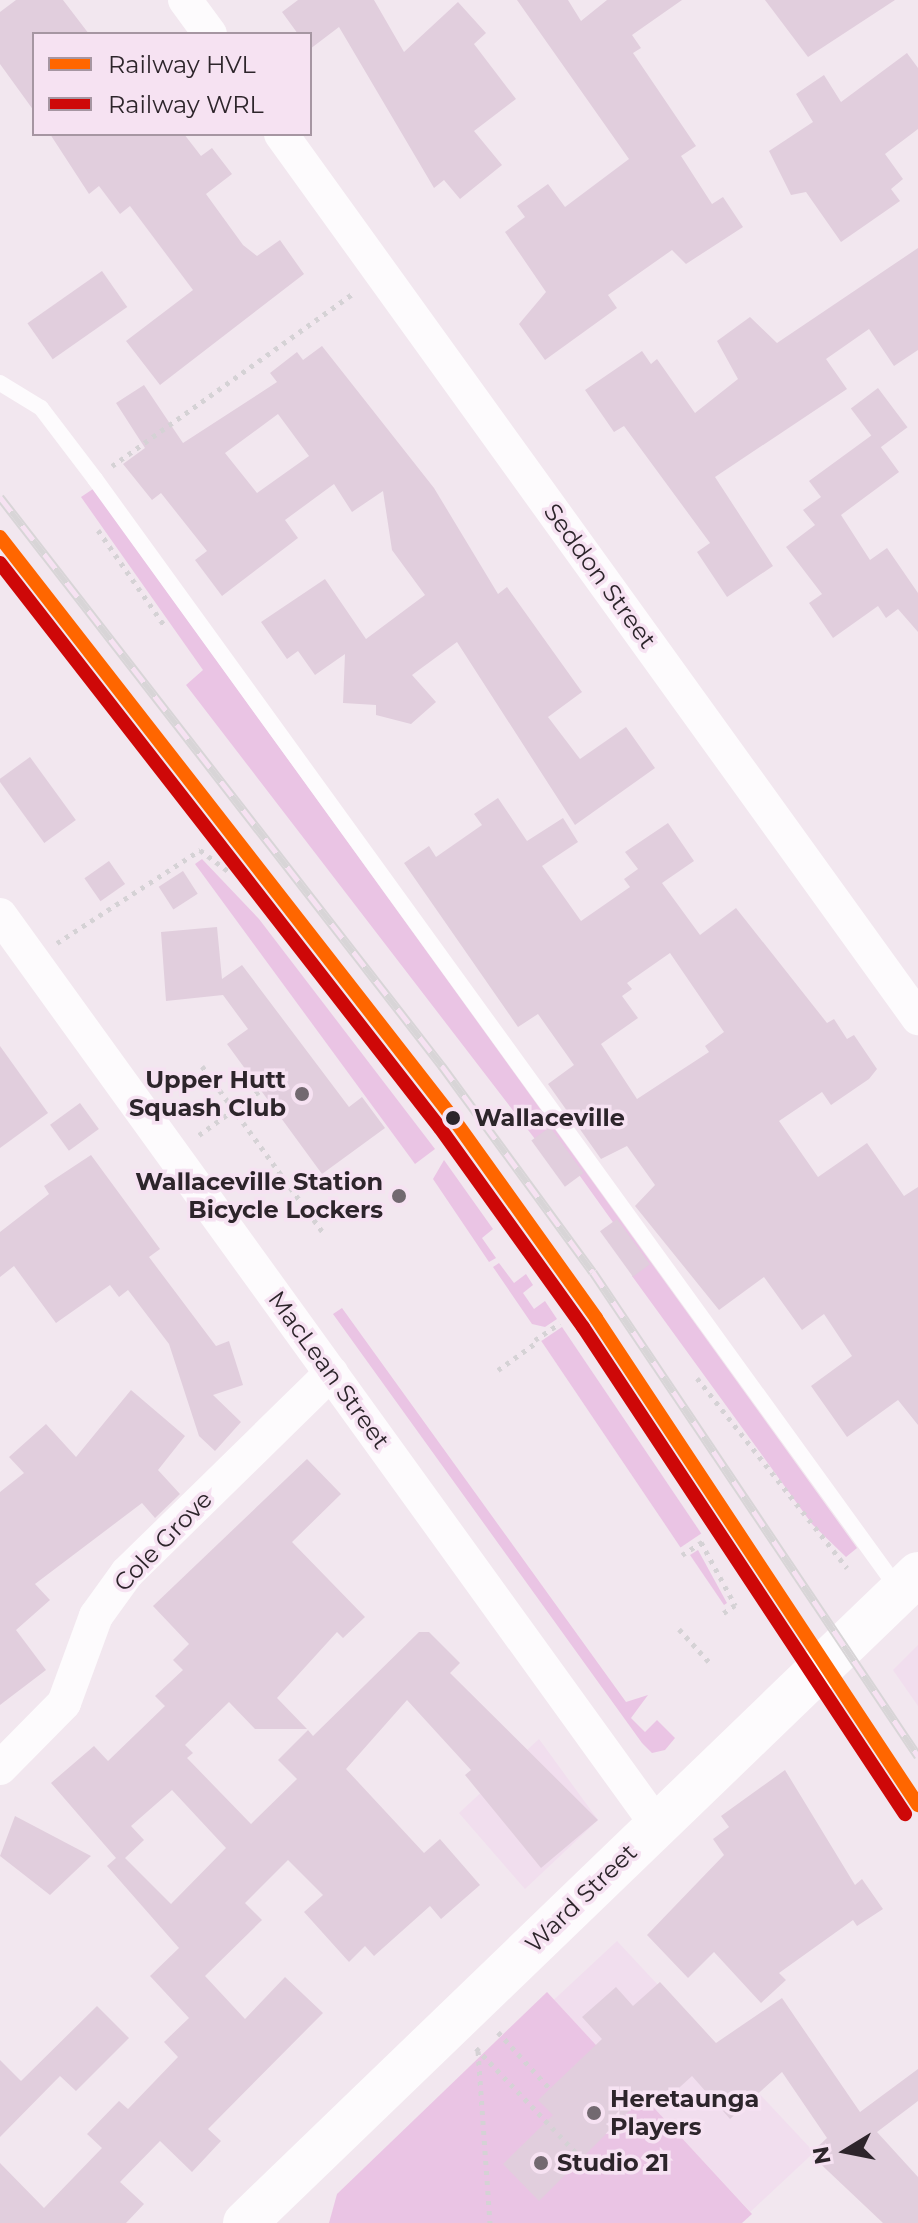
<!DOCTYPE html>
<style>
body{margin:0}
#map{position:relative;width:918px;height:2223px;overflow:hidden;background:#f2e7ef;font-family:Montserrat,sans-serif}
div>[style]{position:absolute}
.built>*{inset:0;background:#f1deee;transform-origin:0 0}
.green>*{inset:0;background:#eac4e4;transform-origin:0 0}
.building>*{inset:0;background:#e1cedd;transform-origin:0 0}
.path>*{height:5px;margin-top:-2.5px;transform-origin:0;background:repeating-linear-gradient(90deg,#d5d2d5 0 4px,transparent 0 10px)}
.lane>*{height:16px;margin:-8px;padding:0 8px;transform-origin:8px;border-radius:8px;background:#fdfbfd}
.street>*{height:34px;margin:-17px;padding:0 17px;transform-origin:17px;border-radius:17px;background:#fdfbfd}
.secondary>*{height:44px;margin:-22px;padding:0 22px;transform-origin:22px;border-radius:22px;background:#fdfbfd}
.rail>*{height:9px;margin-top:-4.5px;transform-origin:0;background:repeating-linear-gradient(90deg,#f6e2f2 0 18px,#d8d5d7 0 36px);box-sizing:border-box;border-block:2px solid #d8d5d7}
.rail-1>*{height:14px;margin:-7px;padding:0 7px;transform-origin:7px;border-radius:7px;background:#f60}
.rail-2>*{height:14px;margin:-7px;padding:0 7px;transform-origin:7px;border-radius:7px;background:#ce0808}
.dots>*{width:22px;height:22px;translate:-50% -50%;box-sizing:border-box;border:4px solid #f6e2f2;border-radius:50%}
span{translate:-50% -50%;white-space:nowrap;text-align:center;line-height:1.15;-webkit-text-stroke:7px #f6e2f2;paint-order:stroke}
.street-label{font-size:24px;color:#2d252b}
.poi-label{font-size:24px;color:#2d252b;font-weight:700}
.right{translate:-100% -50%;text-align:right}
.left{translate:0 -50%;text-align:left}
.stop-label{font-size:24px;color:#2d252b;font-weight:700}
.legend{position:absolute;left:32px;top:32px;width:280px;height:104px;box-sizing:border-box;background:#f6e2f2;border:2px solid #a696a2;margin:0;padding:10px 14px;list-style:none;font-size:24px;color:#2d252b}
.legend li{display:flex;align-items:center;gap:16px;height:40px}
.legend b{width:40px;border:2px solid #a696a2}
.north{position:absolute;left:806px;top:2111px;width:80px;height:80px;-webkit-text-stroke:6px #f6e2f2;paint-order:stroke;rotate:260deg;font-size:22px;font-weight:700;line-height:32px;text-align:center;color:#2d252b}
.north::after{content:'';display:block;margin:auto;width:28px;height:36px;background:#2d252b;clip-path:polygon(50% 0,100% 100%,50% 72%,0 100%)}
</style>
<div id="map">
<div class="built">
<div style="clip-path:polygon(918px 1645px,918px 1706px,893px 1670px)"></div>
<div style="clip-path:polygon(539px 1739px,598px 1820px,525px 1889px,459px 1813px)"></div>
<div style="left:617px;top:1941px;width:289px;height:87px;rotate:47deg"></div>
</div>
<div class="green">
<div style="clip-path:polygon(93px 489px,857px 1548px,846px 1557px,812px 1524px,632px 1276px,645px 1267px,547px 1130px,535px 1139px,186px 685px,203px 670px,81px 497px)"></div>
<div style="clip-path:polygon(202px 859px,259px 919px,435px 1149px,415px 1164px,195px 864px)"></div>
<div style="clip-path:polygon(444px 1160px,493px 1229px,482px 1238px,496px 1258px,489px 1262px,433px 1179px)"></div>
<div style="clip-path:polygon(499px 1263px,514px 1283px,526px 1274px,533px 1285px,523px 1293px,534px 1309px,545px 1301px,557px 1319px,545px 1327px,532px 1324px,493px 1267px)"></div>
<div style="clip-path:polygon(342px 1308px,626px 1702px,648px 1695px,631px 1718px,645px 1732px,657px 1720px,675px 1738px,665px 1750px,652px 1753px,642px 1743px,333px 1314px)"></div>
<div style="left:562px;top:1327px;width:249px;height:25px;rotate:56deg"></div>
<div style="clip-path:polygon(698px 1550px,727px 1603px,724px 1605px,690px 1555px)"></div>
<div style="clip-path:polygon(547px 1992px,752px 2214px,742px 2223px,329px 2223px,337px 2194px)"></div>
</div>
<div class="building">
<div style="clip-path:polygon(16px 0,63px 0,89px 34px,34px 34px,34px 111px,0 64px,0 12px)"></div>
<div style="clip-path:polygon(298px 0,374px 0,404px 52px,458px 2px,486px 33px,474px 44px,516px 99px,474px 131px,502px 165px,460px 199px,444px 180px,434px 188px,339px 27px,310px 49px,310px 34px,298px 34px,282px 12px)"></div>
<div style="clip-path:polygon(517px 0,568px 0,581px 21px,607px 0,682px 0,632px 35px,641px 48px,633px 53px,696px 146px,681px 156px,712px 204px,723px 197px,743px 227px,686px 264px,672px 250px,608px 295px,617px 308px,545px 360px,519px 324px,546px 292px,505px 232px,525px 217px,517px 206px,548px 184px,565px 207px,629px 159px)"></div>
<div style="clip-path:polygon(765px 0,895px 0,808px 57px)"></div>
<div style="clip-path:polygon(907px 53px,918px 68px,918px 129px,885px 154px,903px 179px,891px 189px,900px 201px,841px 242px,806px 192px,791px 195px,769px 151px,813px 122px,796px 94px,824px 75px,841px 102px)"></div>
<div style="clip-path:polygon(50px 134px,184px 134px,201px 156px,212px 148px,232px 174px,206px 194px,243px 245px,257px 256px,280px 240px,304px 274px,160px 385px,126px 341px,193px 290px,130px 206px,120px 214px,99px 186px,89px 194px)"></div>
<div style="clip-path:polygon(918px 248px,918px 350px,894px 366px,869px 329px,826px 359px,847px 389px,715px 477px,773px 566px,727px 597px,697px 552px,710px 543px,624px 426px,614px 432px,585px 390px,642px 351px,651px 364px,657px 359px,695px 413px,738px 379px,717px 341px,750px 317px,777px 343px)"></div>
<div style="left:102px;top:271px;width:44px;height:91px;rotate:55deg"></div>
<div style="clip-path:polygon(evenodd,322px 346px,434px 488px,498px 594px,507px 587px,582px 692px,548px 717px,580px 759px,626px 727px,655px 768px,575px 825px,457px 642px,412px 675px,436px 702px,411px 724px,376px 715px,376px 705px,343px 703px,345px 654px,315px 675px,298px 651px,287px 659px,261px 622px,325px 579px,366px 639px,425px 595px,392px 550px,383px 491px,352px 512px,334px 484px,285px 520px,298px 538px,222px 596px,195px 560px,207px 551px,161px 493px,152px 500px,123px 464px,145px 448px,116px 403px,144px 385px,183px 443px,277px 382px,270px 373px,297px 352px,303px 360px,322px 346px,278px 414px,309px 456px,257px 493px,225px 453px,278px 414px)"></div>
<div style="left:878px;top:388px;width:49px;height:34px;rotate:53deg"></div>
<div style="clip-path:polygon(872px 435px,899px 472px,841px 515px,870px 560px,887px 548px,918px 593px,918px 632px,898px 609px,886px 618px,878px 606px,833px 638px,809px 603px,822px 594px,786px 547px,815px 525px,803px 510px,821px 497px,809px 481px)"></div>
<div style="left:30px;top:757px;width:78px;height:39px;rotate:54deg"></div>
<div style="clip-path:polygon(evenodd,498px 798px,527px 841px,563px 818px,578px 842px,542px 866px,581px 921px,630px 887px,624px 879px,638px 869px,625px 852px,668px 823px,694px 861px,662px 883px,700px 935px,736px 908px,827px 1023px,834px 1019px,847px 1039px,854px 1035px,877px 1069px,869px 1079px,831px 1105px,822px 1092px,779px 1121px,818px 1177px,867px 1143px,904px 1196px,918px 1187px,918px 1425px,898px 1400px,847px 1437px,811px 1386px,852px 1356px,824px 1314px,802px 1330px,764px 1277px,719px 1310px,635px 1206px,655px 1185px,627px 1146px,601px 1159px,548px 1084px,574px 1065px,538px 1014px,518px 1027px,404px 863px,429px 846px,436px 857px,482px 825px,474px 814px,498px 798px,670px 953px,724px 1032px,705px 1046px,709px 1052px,637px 1099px,601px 1044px,638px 1018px,622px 996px,632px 989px,627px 983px,670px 953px)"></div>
<div style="left:109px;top:861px;width:28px;height:30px;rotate:55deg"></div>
<div style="left:183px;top:871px;width:27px;height:29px;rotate:57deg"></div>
<div style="clip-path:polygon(217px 927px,222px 979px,242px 965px,349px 1107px,362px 1097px,385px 1128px,322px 1174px,227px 1044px,248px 1029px,223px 995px,166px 1001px,161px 932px)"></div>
<div style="clip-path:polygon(0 1046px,48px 1113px,0 1148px)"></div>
<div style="left:80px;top:1103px;width:32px;height:37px;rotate:54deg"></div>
<div style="left:550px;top:1127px;width:57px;height:23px;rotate:54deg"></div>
<div style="clip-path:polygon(91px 1155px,160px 1249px,149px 1257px,216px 1346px,229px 1341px,243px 1385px,213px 1395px,241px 1422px,215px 1451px,199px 1436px,169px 1344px,128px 1290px,119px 1297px,110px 1285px,56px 1323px,14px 1266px,0 1277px,0 1232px,49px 1194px,44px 1186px)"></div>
<div style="left:617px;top:1219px;width:56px;height:21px;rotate:54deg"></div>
<div style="clip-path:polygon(131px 1390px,185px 1436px,158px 1470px,180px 1494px,155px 1518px,142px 1503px,35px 1584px,50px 1600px,16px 1630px,46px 1670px,0 1705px,0 1492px,24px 1473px,9px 1457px,46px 1424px,76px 1457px)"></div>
<div style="clip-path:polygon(evenodd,307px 1459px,341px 1494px,292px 1542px,365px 1617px,343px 1638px,337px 1632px,277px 1698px,307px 1729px,255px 1729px,229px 1702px,185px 1745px,193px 1753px,187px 1758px,251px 1824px,297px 1779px,278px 1760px,308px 1730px,313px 1736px,419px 1632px,429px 1632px,460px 1663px,450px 1673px,598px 1820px,541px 1868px,465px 1775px,471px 1770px,407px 1700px,346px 1769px,424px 1853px,440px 1839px,480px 1885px,441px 1919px,430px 1906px,374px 1956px,365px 1946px,349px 1962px,304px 1912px,323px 1895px,288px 1860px,245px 1903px,262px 1920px,205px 1976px,245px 2019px,285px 1977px,323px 2013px,208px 2129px,221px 2141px,192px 2172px,160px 2141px,120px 2182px,144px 2204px,126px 2223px,0 2223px,0 2163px,44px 2208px,102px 2148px,87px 2134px,119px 2101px,128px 2109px,178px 2057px,164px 2042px,189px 2018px,150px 1976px,179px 1948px,107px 1866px,116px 1858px,51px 1783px,94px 1746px,108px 1761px,165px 1706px,155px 1696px,183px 1670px,173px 1660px,189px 1644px,153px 1606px,307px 1459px,172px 1790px,226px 1848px,171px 1904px,125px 1858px,144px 1840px,131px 1826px,172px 1790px)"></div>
<div style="clip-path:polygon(785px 1770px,855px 1885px,862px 1879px,883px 1909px,857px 1926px,853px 1920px,779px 1973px,786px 1980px,761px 2003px,714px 1952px,688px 1978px,647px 1935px,724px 1855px,713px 1839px,729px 1827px,721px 1816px)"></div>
<div style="clip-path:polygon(15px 1816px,91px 1856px,50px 1895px,0 1856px)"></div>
<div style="clip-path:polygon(660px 1982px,716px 2043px,782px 1998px,860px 2112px,918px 2069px,918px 2101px,877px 2132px,918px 2177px,918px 2223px,883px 2223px,810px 2154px,827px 2138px,782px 2072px,730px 2119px,692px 2076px,657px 2108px,645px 2095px,539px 2201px,503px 2164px,553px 2115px,538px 2100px,602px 2039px,582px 2017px,616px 1987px,633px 2006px)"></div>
<div style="clip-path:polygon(97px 2006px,129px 2038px,76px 2091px,60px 2076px,0 2137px,0 2060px,21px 2081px)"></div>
</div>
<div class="path">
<div style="left:112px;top:466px;width:297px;rotate:-35.6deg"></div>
<div style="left:98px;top:530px;width:119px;rotate:55.2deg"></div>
<div style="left:57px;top:943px;width:171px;rotate:-33deg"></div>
<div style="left:200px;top:850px;width:35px;rotate:37deg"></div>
<div style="left:202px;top:1066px;width:209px;rotate:54deg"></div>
<div style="left:199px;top:1135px;width:77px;rotate:-36deg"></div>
<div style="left:535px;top:1340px;width:30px;rotate:-34deg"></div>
<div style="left:498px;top:1370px;width:48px;rotate:-35.7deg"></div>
<div style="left:697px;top:1378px;width:242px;rotate:51.7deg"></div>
<div style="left:701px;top:1542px;width:72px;rotate:61.6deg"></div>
<div style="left:735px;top:1605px;width:16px;rotate:145deg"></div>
<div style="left:682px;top:1555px;width:27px;rotate:-33deg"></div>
<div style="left:679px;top:1629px;width:45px;rotate:47.7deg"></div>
<div style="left:498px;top:2032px;width:77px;rotate:47.6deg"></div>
<div style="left:476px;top:2048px;width:151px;rotate:46.3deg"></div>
<div style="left:478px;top:2051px;width:172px;rotate:86deg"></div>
</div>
<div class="lane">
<div style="left:0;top:383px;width:48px;rotate:31.4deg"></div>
<div style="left:41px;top:408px;width:89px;rotate:52.7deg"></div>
<div style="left:95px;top:479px;width:1371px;rotate:54.11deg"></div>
</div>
<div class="street">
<div style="left:185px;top:0;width:42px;rotate:53.7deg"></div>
<div style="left:281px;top:134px;width:1090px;rotate:54.22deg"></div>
<div style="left:0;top:915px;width:1122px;rotate:54.17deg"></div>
<div style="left:0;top:1768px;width:91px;rotate:-45.4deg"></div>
<div style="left:64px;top:1703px;width:93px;rotate:-69.8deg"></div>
<div style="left:96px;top:1616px;width:53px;rotate:-54.2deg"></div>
<div style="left:127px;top:1573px;width:286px;rotate:-44.4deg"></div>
</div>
<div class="secondary">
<div style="left:245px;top:2223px;width:935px;rotate:-43.96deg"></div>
</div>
<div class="rail">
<div style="left:0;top:497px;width:721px;rotate:52.16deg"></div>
<div style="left:442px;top:1066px;width:255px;rotate:53.8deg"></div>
<div style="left:593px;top:1272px;width:583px;rotate:56.12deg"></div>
</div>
<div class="rail-1">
<div style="left:0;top:537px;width:737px;rotate:52.06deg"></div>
<div style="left:453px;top:1118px;width:246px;rotate:54.4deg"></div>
<div style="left:596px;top:1318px;width:584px;rotate:56.53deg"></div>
</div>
<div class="rail-2">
<div style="left:0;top:563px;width:716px;rotate:52.09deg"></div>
<div style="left:440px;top:1128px;width:245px;rotate:54.3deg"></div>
<div style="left:583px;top:1327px;width:584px;rotate:56.53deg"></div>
</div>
<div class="dots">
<div style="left:302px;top:1094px;background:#726970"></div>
<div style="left:453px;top:1118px;background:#2d252b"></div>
<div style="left:399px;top:1196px;background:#726970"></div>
<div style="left:594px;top:2113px;background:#726970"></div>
<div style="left:541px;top:2163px;background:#726970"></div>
</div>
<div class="street-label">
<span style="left:600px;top:576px;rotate:54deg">Seddon Street</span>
<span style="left:329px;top:1370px;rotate:54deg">MacLean Street</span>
<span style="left:163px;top:1541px;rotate:-46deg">Cole Grove</span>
<span style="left:581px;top:1898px;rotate:-44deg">Ward Street</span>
</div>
<div class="poi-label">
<span class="right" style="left:286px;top:1094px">Upper Hutt<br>Squash Club</span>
<span class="right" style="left:383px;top:1196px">Wallaceville Station<br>Bicycle Lockers</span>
<span class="left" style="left:610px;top:2113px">Heretaunga<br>Players</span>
<span class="left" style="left:557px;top:2163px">Studio 21</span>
</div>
<div class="stop-label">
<span class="left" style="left:474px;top:1118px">Wallaceville</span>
</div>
<ul class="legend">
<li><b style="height:10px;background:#f60"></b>Railway HVL</li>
<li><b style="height:10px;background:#ce0808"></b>Railway WRL</li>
</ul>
<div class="north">N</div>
</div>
